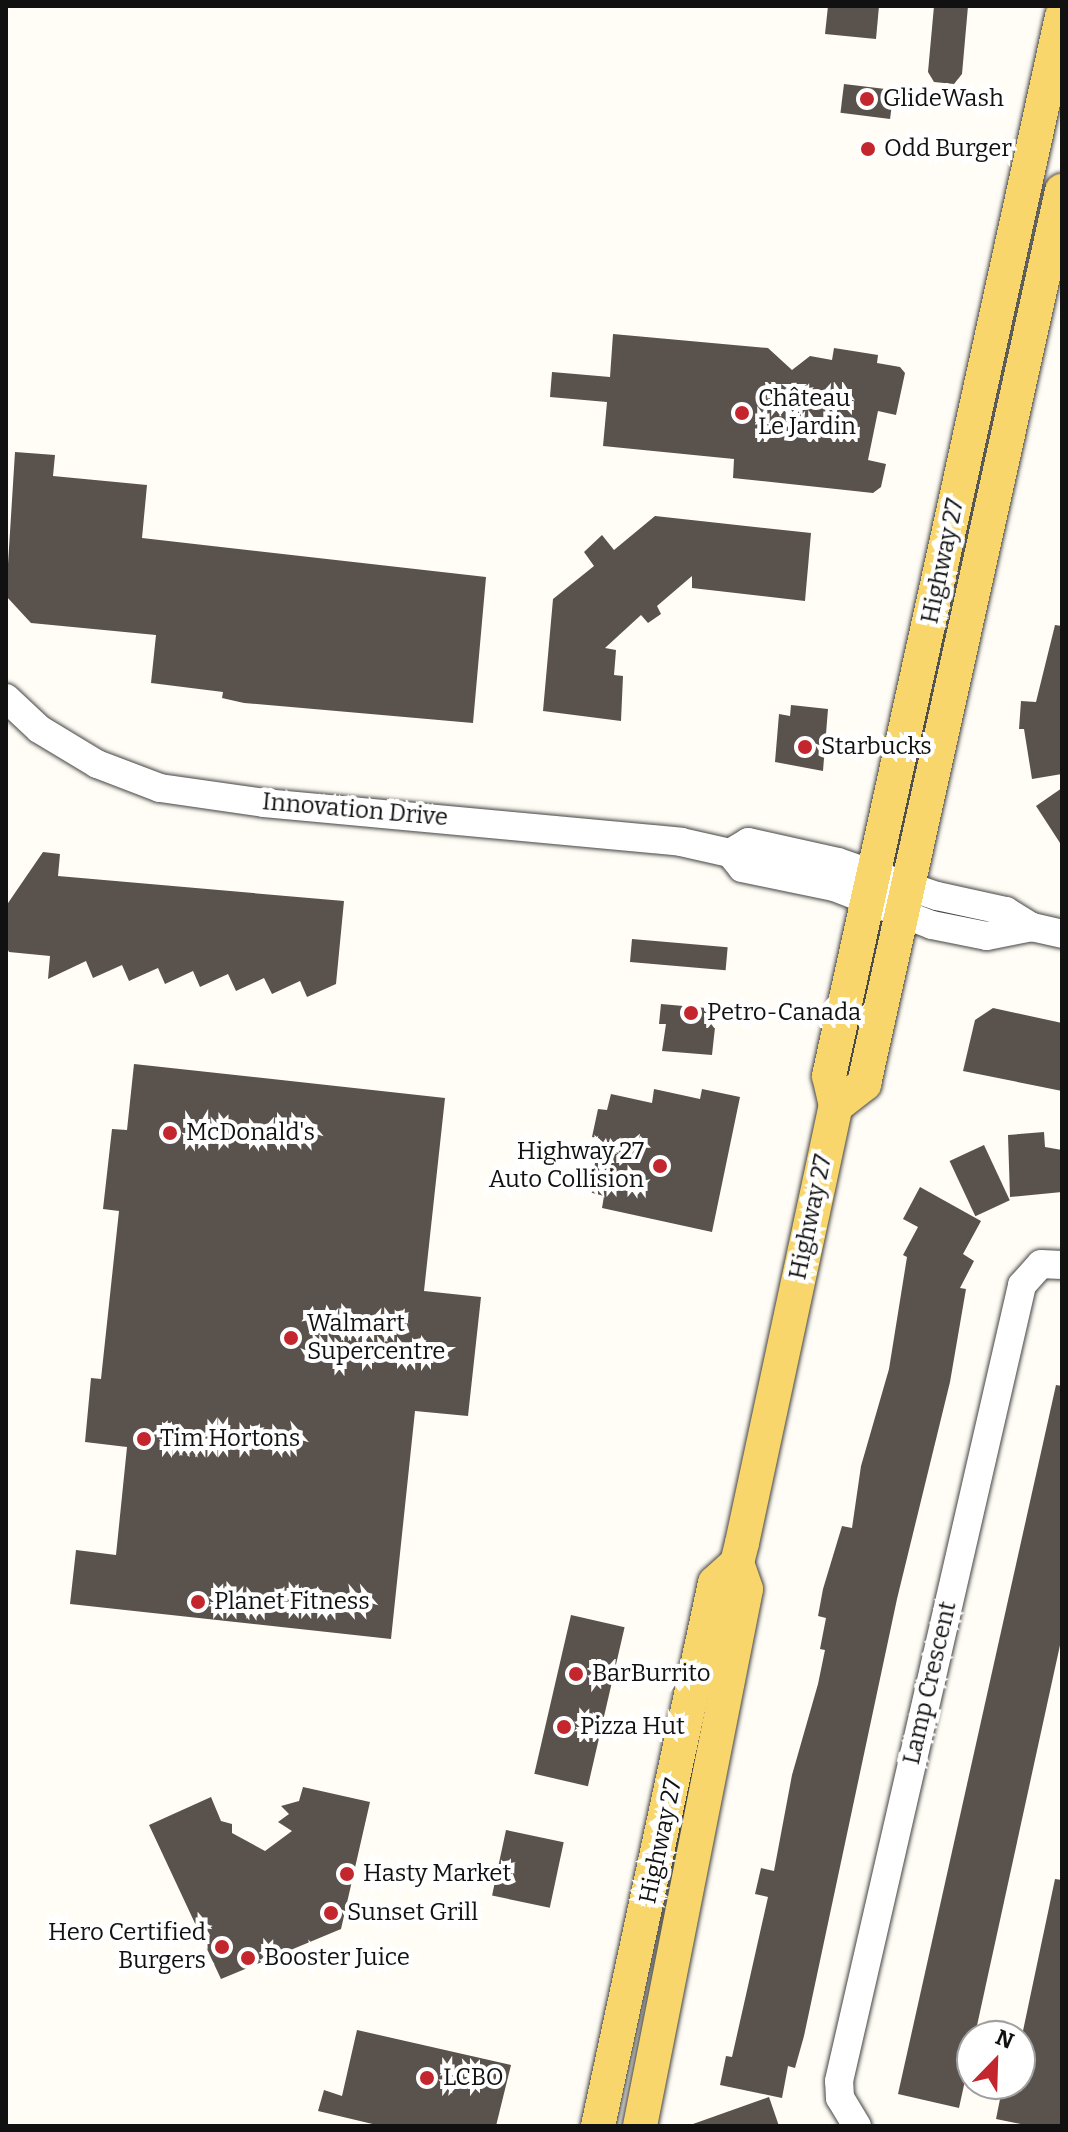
<!DOCTYPE html>
<meta charset="utf-8">
<style>
body{margin:0}
#map{position:relative;width:1068px;height:2132px;overflow:hidden;background:#fffdf5;font-family:Bitter,serif}
div>[style]{position:absolute}
.building>*{inset:0;background:#5a524d;transform-origin:0 0}
.roads{filter:drop-shadow(0 0 2px #444) drop-shadow(0 0 2px #444)}
.minor>*{height:28px;margin:-14px;padding:0 14px;transform-origin:14px;border-radius:14px;background:#fff}
.major>*{height:34px;margin:-17px;padding:0 17px;transform-origin:17px;border-radius:17px;background:#f9d66b}
.dots>*{width:22px;height:22px;translate:-50% -50%;box-sizing:border-box;border:4px solid #fff;border-radius:50%}
span{translate:-50% -50%;white-space:nowrap;text-align:center;line-height:1.15;-webkit-text-stroke:8px #fff;paint-order:stroke}
.poi-label{font-size:24px;color:#111}
.left{translate:0 -50%;text-align:left}
.right{translate:-100% -50%;text-align:right}
.street-label{font-size:24px;color:#111}
.frame{position:absolute;inset:0;border:8px solid #111;pointer-events:none}
.north{position:absolute;left:956px;top:2020px;width:80px;height:80px;box-sizing:border-box;background:#fff;border:2px solid #a0a0a0;border-radius:50%;rotate:23deg;font-size:22px;font-weight:700;line-height:32px;text-align:center;color:#111}
.north::after{content:'';display:block;margin:auto;width:28px;height:36px;background:#c4262e;clip-path:polygon(50% 0,100% 100%,50% 72%,0 100%)}
</style>
<div id="map">
<div class="building">
<div style="clip-path:polygon(828px 6px,879px 6px,876px 39px,825px 34px)"></div>
<div style="clip-path:polygon(934px 6px,968px 6px,962px 74px,954px 84px,934px 82px,928px 72px)"></div>
<div style="left:844px;top:84px;width:50px;height:29px;rotate:7deg"></div>
<div style="clip-path:polygon(613px 334px,768px 348px,792px 370px,810px 356px,832px 360px,834px 348px,878px 355px,877px 363px,900px 367px,905px 373px,896px 415px,878px 411px,868px 460px,886px 464px,881px 487px,873px 493px,733px 478px,734px 459px,603px 446px,607px 402px,550px 397px,552px 372px,610px 377px)"></div>
<div style="clip-path:polygon(15px 452px,55px 455px,53px 476px,147px 485px,142px 538px,486px 577px,473px 723px,244px 703px,222px 698px,223px 692px,151px 683px,156px 635px,31px 623px,6px 596px)"></div>
<div style="clip-path:polygon(655px 516px,811px 533px,805px 601px,692px 588px,692px 576px,657px 606px,661px 614px,648px 623px,641px 615px,605px 648px,616px 650px,614px 675px,623px 676px,621px 721px,543px 711px,553px 599px,594px 566px,584px 552px,602px 535px,614px 550px)"></div>
<div style="clip-path:polygon(1055px 625px,1062px 626px,1062px 774px,1032px 779px,1024px 729px,1019px 729px,1021px 701px,1036px 702px)"></div>
<div style="clip-path:polygon(791px 705px,828px 709px,823px 771px,775px 762px,779px 714px,790px 716px)"></div>
<div style="clip-path:polygon(1062px 788px,1062px 846px,1036px 806px)"></div>
<div style="clip-path:polygon(43px 852px,60px 854px,58px 876px,344px 901px,336px 984px,307px 997px,300px 981px,272px 994px,264px 978px,236px 991px,228px 974px,200px 987px,193px 971px,165px 984px,158px 968px,129px 981px,122px 965px,93px 978px,86px 961px,48px 979px,50px 956px,9px 952px,6px 946px,6px 906px)"></div>
<div style="left:632px;top:939px;width:96px;height:23px;rotate:5deg"></div>
<div style="clip-path:polygon(661px 1004px,717px 1009px,712px 1055px,662px 1051px,666px 1024px,659px 1024px)"></div>
<div style="clip-path:polygon(993px 1008px,1062px 1023px,1062px 1091px,963px 1071px,975px 1020px)"></div>
<div style="clip-path:polygon(134px 1064px,445px 1098px,424px 1291px,481px 1297px,468px 1416px,415px 1411px,391px 1639px,70px 1604px,76px 1550px,116px 1555px,127px 1447px,85px 1442px,91px 1378px,101px 1379px,119px 1211px,103px 1209px,112px 1129px,127px 1130px)"></div>
<div style="clip-path:polygon(654px 1089px,700px 1099px,702px 1089px,740px 1097px,712px 1232px,602px 1208px,604px 1196px,589px 1192px,600px 1139px,592px 1137px,598px 1109px,607px 1110px,611px 1094px,652px 1103px)"></div>
<div style="clip-path:polygon(1044px 1132px,1045px 1147px,1062px 1150px,1062px 1192px,1010px 1197px,1008px 1135px)"></div>
<div style="left:984px;top:1145px;width:61px;height:38px;rotate:65deg"></div>
<div style="clip-path:polygon(920px 1187px,981px 1221px,963px 1254px,974px 1261px,960px 1288px,966px 1289px,950px 1382px,897px 1599px,804px 2036px,795px 2068px,788px 2066px,782px 2098px,720px 2085px,726px 2056px,732px 2057px,768px 1897px,755px 1894px,761px 1868px,774px 1871px,792px 1775px,818px 1684px,825px 1650px,820px 1649px,826px 1618px,818px 1616px,823px 1589px,842px 1526px,852px 1528px,861px 1466px,889px 1369px,907px 1257px,903px 1255px,918px 1227px,903px 1219px)"></div>
<div style="clip-path:polygon(1056px 1385px,1062px 1386px,1062px 1636px,959px 2108px,898px 2094px)"></div>
<div style="left:571px;top:1615px;width:55px;height:163px;rotate:13deg"></div>
<div style="clip-path:polygon(303px 1787px,370px 1802px,341px 1929px,221px 1979px,149px 1825px,211px 1797px,221px 1821px,232px 1824px,232px 1833px,265px 1851px,292px 1831px,278px 1822px,289px 1814px,281px 1806px,299px 1801px)"></div>
<div style="left:506px;top:1830px;width:59px;height:67px;rotate:12deg"></div>
<div style="clip-path:polygon(1055px 1879px,1062px 1880px,1062px 2126px,1030px 2126px,996px 2119px,1002px 2089px,1020px 2084px,1020px 2045px)"></div>
<div style="clip-path:polygon(357px 2030px,511px 2065px,496px 2126px,381px 2126px,318px 2111px,324px 2090px,342px 2096px)"></div>
<div style="clip-path:polygon(769px 2097px,779px 2126px,694px 2126px,693px 2124px)"></div>
</div>
<div class="roads">
<div class="minor">
<div style="left:6px;top:698px;width:45px;rotate:43.2deg"></div>
<div style="left:39px;top:729px;width:68px;rotate:31.1deg"></div>
<div style="left:97px;top:764px;width:67px;rotate:20.9deg"></div>
<div style="left:160px;top:788px;width:105px;rotate:8.2deg"></div>
<div style="left:264px;top:803px;width:419px;rotate:5.3deg"></div>
<div style="left:681px;top:842px;width:50px;rotate:12.7deg"></div>
<div style="left:730px;top:853px;width:19px;rotate:51deg"></div>
<div style="left:742px;top:868px;width:94px;rotate:11.7deg"></div>
<div style="left:834px;top:887px;width:105px;rotate:21.2deg"></div>
<div style="left:932px;top:925px;width:56px;rotate:11.3deg"></div>
<div style="left:987px;top:936px;width:46px;rotate:-11.3deg"></div>
<div style="left:730px;top:853px;width:21px;rotate:-31deg"></div>
<div style="left:748px;top:842px;width:92px;rotate:12.5deg"></div>
<div style="left:838px;top:862px;width:105px;rotate:19deg"></div>
<div style="left:937px;top:896px;width:71px;rotate:12.3deg"></div>
<div style="left:1006px;top:911px;width:31px;rotate:32deg"></div>
<div style="left:1032px;top:927px;width:31px;rotate:13deg"></div>
<div style="left:857px;top:2126px;width:33px;rotate:-121deg"></div>
<div style="left:840px;top:2098px;width:17px;rotate:-93deg"></div>
<div style="left:839px;top:2081px;width:817px;rotate:-77.05deg"></div>
<div style="left:1022px;top:1285px;width:28px;rotate:-48deg"></div>
<div style="left:1041px;top:1264px;width:21px;rotate:3deg"></div>
</div>
<div class="major">
<div style="left:836px;top:1106px;width:36px;rotate:-38deg"></div>
<div style="left:864px;top:1084px;width:915px;rotate:-77.5deg"></div>
<div style="left:598px;top:2126px;width:555px;rotate:-77.84deg"></div>
<div style="left:715px;top:1583px;width:30px;rotate:-42deg"></div>
<div style="left:737px;top:1563px;width:21px;rotate:-76deg"></div>
<div style="left:742px;top:1543px;width:447px;rotate:-77.9deg"></div>
<div style="left:836px;top:1106px;width:31px;rotate:-103deg"></div>
<div style="left:829px;top:1076px;width:1085px;rotate:-77.6deg"></div>
<div style="left:640px;top:2126px;width:547px;rotate:-78.83deg"></div>
<div style="left:746px;top:1589px;width:28px;rotate:-109deg"></div>
</div>
</div>
<div class="dots">
<div style="left:867px;top:99px;background:#c4262e"></div>
<div style="left:868px;top:149px;background:#c4262e"></div>
<div style="left:742px;top:413px;background:#c4262e"></div>
<div style="left:805px;top:747px;background:#c4262e"></div>
<div style="left:691px;top:1013px;background:#c4262e"></div>
<div style="left:170px;top:1133px;background:#c4262e"></div>
<div style="left:660px;top:1166px;background:#c4262e"></div>
<div style="left:291px;top:1338px;background:#c4262e"></div>
<div style="left:144px;top:1439px;background:#c4262e"></div>
<div style="left:198px;top:1602px;background:#c4262e"></div>
<div style="left:576px;top:1674px;background:#c4262e"></div>
<div style="left:564px;top:1727px;background:#c4262e"></div>
<div style="left:347px;top:1874px;background:#c4262e"></div>
<div style="left:331px;top:1913px;background:#c4262e"></div>
<div style="left:222px;top:1947px;background:#c4262e"></div>
<div style="left:248px;top:1958px;background:#c4262e"></div>
<div style="left:427px;top:2078px;background:#c4262e"></div>
</div>
<div class="poi-label">
<span class="left" style="left:883px;top:99px">GlideWash</span>
<span class="left" style="left:884px;top:149px">Odd Burger</span>
<span class="left" style="left:758px;top:413px">Château<br>Le Jardin</span>
<span class="left" style="left:821px;top:747px">Starbucks</span>
<span class="left" style="left:707px;top:1013px">Petro-Canada</span>
<span class="left" style="left:186px;top:1133px">McDonald's</span>
<span class="right" style="left:644px;top:1166px">Highway 27<br>Auto Collision</span>
<span class="left" style="left:307px;top:1338px">Walmart<br>Supercentre</span>
<span class="left" style="left:160px;top:1439px">Tim Hortons</span>
<span class="left" style="left:214px;top:1602px">Planet Fitness</span>
<span class="left" style="left:592px;top:1674px">BarBurrito</span>
<span class="left" style="left:580px;top:1727px">Pizza Hut</span>
<span class="left" style="left:363px;top:1874px">Hasty Market</span>
<span class="left" style="left:347px;top:1913px">Sunset Grill</span>
<span class="right" style="left:206px;top:1947px">Hero Certified<br>Burgers</span>
<span class="left" style="left:264px;top:1958px">Booster Juice</span>
<span class="left" style="left:443px;top:2078px">LCBO</span>
</div>
<div class="street-label">
<span style="left:943px;top:561px;rotate:-78deg">Highway 27</span>
<span style="left:355px;top:810px;rotate:5deg">Innovation Drive</span>
<span style="left:811px;top:1217px;rotate:-78deg">Highway 27</span>
<span style="left:930px;top:1683px;rotate:-77deg">Lamp Crescent</span>
<span style="left:661px;top:1841px;rotate:-78deg">Highway 27</span>
</div>
<div class="frame"></div>
<div class="north">N</div>
</div>
